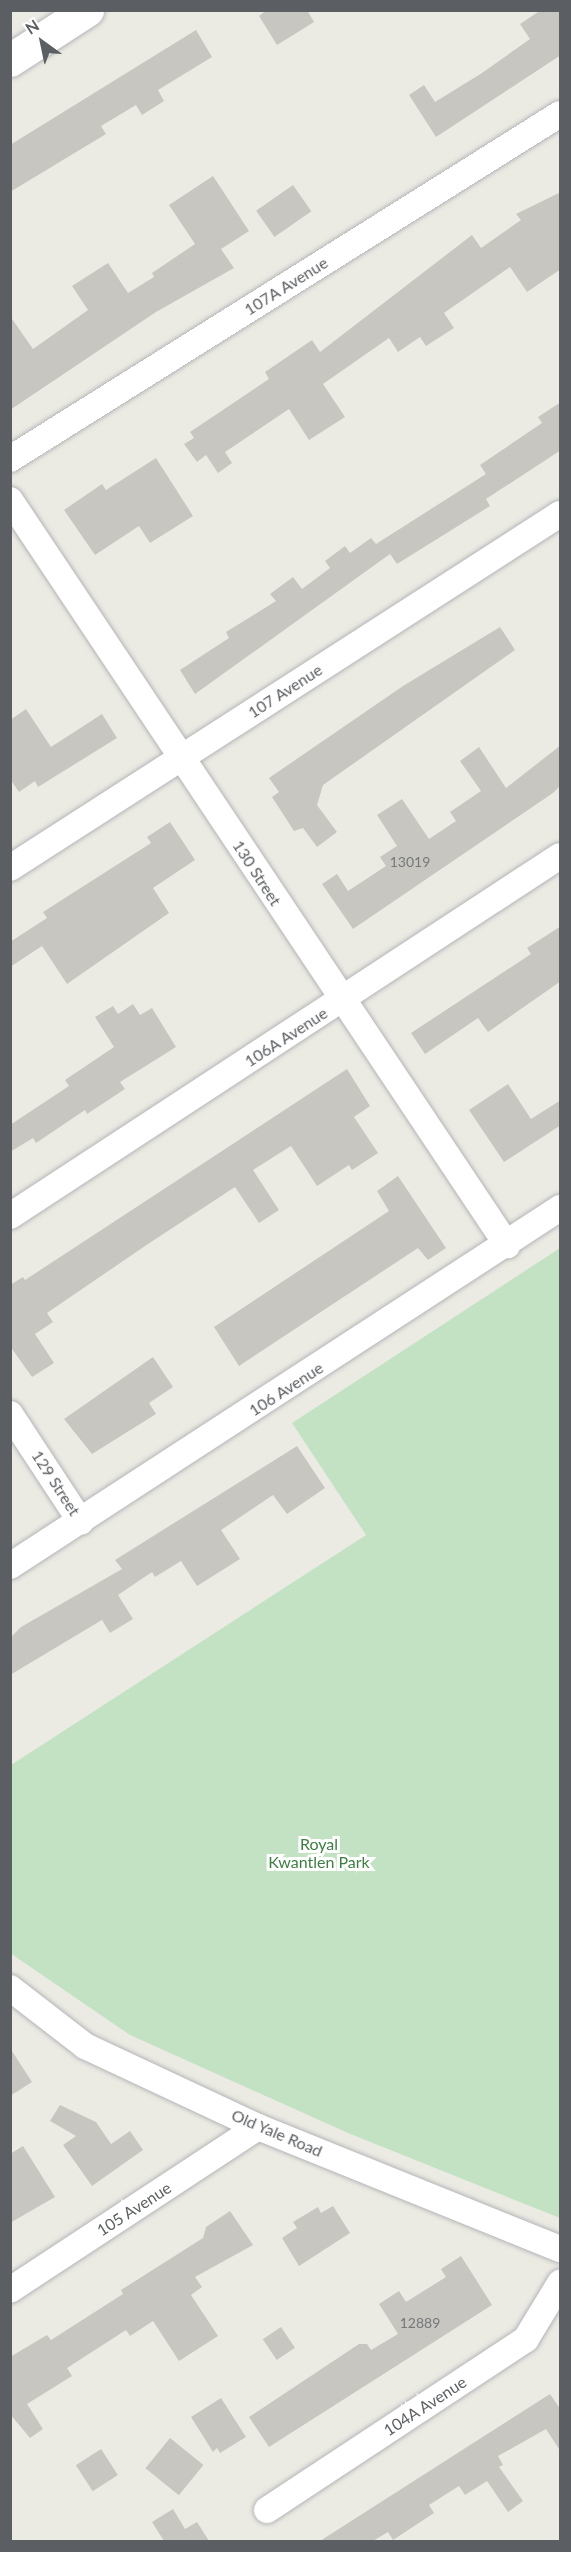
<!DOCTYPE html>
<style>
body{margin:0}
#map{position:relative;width:571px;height:2552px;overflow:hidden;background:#ecebe3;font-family:Lato,sans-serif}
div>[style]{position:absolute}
.green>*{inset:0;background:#c2e2c3}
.building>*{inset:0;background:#c8c6c0;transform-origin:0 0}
.roads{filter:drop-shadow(0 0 2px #b4b5b9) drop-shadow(0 0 2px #b4b5b9)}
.street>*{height:26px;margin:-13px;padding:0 13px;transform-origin:13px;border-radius:13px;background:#fff}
.secondary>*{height:33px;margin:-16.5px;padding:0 16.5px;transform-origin:16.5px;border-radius:16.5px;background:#fff}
span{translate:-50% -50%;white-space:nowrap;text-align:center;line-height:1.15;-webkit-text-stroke:6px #fff;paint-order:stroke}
.number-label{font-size:14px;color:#76787a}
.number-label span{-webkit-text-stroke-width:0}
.street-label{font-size:16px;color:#5b5e62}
.park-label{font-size:16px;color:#3d7f42}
.frame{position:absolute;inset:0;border:12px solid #5b5e62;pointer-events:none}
.north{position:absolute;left:12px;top:12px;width:60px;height:60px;-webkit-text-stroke:4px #fff;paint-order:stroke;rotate:327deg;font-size:16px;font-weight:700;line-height:24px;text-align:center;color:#5b5e62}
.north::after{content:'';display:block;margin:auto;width:21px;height:27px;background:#5b5e62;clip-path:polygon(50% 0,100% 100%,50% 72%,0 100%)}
</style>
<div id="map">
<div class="green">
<div style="clip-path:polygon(560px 1248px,560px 2218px,348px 2133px,130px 2035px,10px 1953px,11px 1765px,366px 1535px,292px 1423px)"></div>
</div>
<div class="building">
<div style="clip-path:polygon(267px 10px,307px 10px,314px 22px,277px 45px,259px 16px)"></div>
<div style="clip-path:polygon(541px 10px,561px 10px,561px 55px,436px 137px,409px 95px,424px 85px,435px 102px,482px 73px,530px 39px,520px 24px)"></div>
<div style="clip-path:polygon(196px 30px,212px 57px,158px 90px,164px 101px,142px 115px,136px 105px,101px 126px,106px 134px,10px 192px,10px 145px)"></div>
<div style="clip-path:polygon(213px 176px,249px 231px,221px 249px,234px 268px,156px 312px,10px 410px,10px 316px,33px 349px,88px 310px,72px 286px,108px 263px,128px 293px,154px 277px,152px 273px,195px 244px,169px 205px)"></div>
<div style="left:293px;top:185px;width:32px;height:45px;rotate:55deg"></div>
<div style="clip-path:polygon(561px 192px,561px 269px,527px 292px,510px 267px,444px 313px,454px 328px,426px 346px,420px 337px,398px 352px,389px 338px,323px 384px,345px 417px,309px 440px,289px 409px,225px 452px,232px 463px,218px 473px,206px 455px,197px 462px,184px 444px,194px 438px,190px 432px,269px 379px,265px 372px,312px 340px,320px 352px,472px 235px,481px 248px,521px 220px,516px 214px)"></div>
<div style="clip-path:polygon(561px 402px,561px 450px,486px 499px,490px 506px,397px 564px,390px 554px,195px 694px,180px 670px,229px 638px,226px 632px,276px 601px,270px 594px,293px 577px,302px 589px,330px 568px,325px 561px,345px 546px,350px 553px,371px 538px,376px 544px,486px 474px,480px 465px,542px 423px,538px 417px)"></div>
<div style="clip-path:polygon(156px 458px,193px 516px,150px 543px,139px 526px,95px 555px,64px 510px,102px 484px,106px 490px)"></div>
<div style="clip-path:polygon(500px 627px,515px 650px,323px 785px,317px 805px,337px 832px,317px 847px,303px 828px,294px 831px,272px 797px,279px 792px,269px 778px,403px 686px)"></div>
<div style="clip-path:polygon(26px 709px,51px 747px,102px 714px,117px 738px,38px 787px,35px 781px,19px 792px,10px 779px,10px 720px)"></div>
<div style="clip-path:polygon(561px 745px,561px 785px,553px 793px,353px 929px,322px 884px,337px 874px,348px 891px,386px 866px,380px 857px,397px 846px,377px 815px,402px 799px,429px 839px,456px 821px,450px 812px,481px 791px,460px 761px,479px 747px,506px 788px)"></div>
<div style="clip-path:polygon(170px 822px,195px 860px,153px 888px,169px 913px,67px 984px,42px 946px,10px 967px,10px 942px,47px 918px,43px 912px,151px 843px,147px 837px)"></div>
<div style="clip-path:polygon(561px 926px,561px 981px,488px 1032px,478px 1018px,425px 1054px,411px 1033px,531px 954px,527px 948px)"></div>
<div style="clip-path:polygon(133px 1004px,140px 1015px,152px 1008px,176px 1047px,120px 1082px,125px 1089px,87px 1114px,85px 1110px,36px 1143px,33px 1138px,10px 1152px,10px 1125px,69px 1086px,65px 1080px,114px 1047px,95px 1017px,113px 1006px,118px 1014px)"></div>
<div style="clip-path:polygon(347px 1069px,370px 1106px,354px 1117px,378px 1153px,352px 1170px,349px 1165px,317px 1186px,291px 1146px,253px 1170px,279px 1210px,259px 1223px,235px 1187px,148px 1244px,47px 1313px,53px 1322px,35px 1334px,54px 1363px,32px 1377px,10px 1346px,10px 1285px,23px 1277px,25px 1280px)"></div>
<div style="clip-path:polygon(508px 1084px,531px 1119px,561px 1100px,561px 1125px,504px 1162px,469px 1110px)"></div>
<div style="clip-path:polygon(398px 1176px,446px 1248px,428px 1260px,418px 1248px,239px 1366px,214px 1327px,389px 1211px,377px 1191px)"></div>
<div style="clip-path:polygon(153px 1357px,173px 1387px,149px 1403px,156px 1414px,92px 1454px,64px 1419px)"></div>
<div style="clip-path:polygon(297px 1446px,325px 1488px,287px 1514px,273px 1495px,221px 1530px,240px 1559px,197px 1586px,181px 1561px,155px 1577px,152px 1572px,118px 1595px,133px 1619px,110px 1633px,102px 1620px,10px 1675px,10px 1638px,21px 1627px,122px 1569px,115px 1560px)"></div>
<div style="clip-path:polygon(10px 2048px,32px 2082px,10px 2096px)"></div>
<div style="clip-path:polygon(60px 2105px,96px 2122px,111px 2144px,130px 2131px,143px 2150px,92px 2186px,63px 2145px,76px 2136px,50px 2121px)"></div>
<div style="clip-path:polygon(23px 2146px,55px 2197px,10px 2223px,10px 2154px)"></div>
<div style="clip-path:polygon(333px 2206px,350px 2233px,299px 2266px,282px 2238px,297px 2228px,293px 2222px,318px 2207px,321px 2213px)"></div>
<div style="clip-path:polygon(230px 2211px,253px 2245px,195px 2277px,202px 2287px,191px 2295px,218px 2336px,179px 2361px,153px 2321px,130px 2336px,126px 2330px,67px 2368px,72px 2376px,27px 2404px,43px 2429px,30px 2438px,10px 2414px,10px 2357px,47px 2335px,51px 2340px,123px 2294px,121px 2290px,203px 2238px,206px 2227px)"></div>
<div style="clip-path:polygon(461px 2256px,492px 2305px,269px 2447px,249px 2417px,359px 2344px,367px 2344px,371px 2350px,398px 2334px,379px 2304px,399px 2291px,406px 2302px,446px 2277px,441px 2269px)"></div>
<div style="left:281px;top:2327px;width:25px;height:22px;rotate:56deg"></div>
<div style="clip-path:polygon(550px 2394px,561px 2410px,561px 2452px,546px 2429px,498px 2456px,503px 2465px,499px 2467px,523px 2501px,508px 2512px,487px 2481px,465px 2495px,459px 2486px,429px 2505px,434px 2513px,393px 2540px,388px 2532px,373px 2541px,320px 2541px)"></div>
<div style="clip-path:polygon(221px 2398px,246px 2437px,220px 2453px,217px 2448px,213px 2452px,191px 2417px)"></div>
<div style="left:170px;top:2438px;width:43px;height:39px;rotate:39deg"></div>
<div style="left:101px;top:2449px;width:31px;height:30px;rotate:57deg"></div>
<div style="clip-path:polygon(173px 2509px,185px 2529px,197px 2522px,209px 2541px,164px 2541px,152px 2522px)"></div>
</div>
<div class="roads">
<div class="street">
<div style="left:10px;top:459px;width:649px;rotate:-32.1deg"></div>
<div style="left:10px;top:500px;width:896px;rotate:56.29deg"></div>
<div style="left:10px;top:868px;width:654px;rotate:-32.77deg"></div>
<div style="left:10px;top:1216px;width:657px;rotate:-33.21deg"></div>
<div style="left:10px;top:1414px;width:129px;rotate:56.7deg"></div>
<div style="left:10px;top:1566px;width:656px;rotate:-33.06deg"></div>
<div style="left:10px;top:1988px;width:95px;rotate:37.7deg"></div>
<div style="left:85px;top:2046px;width:191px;rotate:25.1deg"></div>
<div style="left:258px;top:2127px;width:326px;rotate:22deg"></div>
<div style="left:10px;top:2290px;width:297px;rotate:-33.3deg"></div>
<div style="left:267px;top:2510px;width:310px;rotate:-33.4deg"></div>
<div style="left:526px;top:2339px;width:66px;rotate:-58.7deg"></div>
</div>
<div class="secondary">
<div style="left:10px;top:60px;width:92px;rotate:-33deg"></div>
</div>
</div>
<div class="number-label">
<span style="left:410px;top:862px">13019</span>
<span style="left:420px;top:2323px">12889</span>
</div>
<div class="street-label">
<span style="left:286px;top:286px;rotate:-32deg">107A Avenue</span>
<span style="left:285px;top:691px;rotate:-33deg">107 Avenue</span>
<span style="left:257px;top:873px;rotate:57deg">130 Street</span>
<span style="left:286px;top:1037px;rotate:-33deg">106A Avenue</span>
<span style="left:286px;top:1389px;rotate:-33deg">106 Avenue</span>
<span style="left:56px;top:1483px;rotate:57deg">129 Street</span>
<span style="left:277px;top:2133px;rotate:23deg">Old Yale Road</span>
<span style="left:134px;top:2209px;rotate:-33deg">105 Avenue</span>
<span style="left:425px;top:2406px;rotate:-33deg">104A Avenue</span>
</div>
<div class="park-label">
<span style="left:319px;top:1853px">Royal<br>Kwantlen Park</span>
</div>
<div class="frame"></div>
<div class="north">N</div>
</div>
